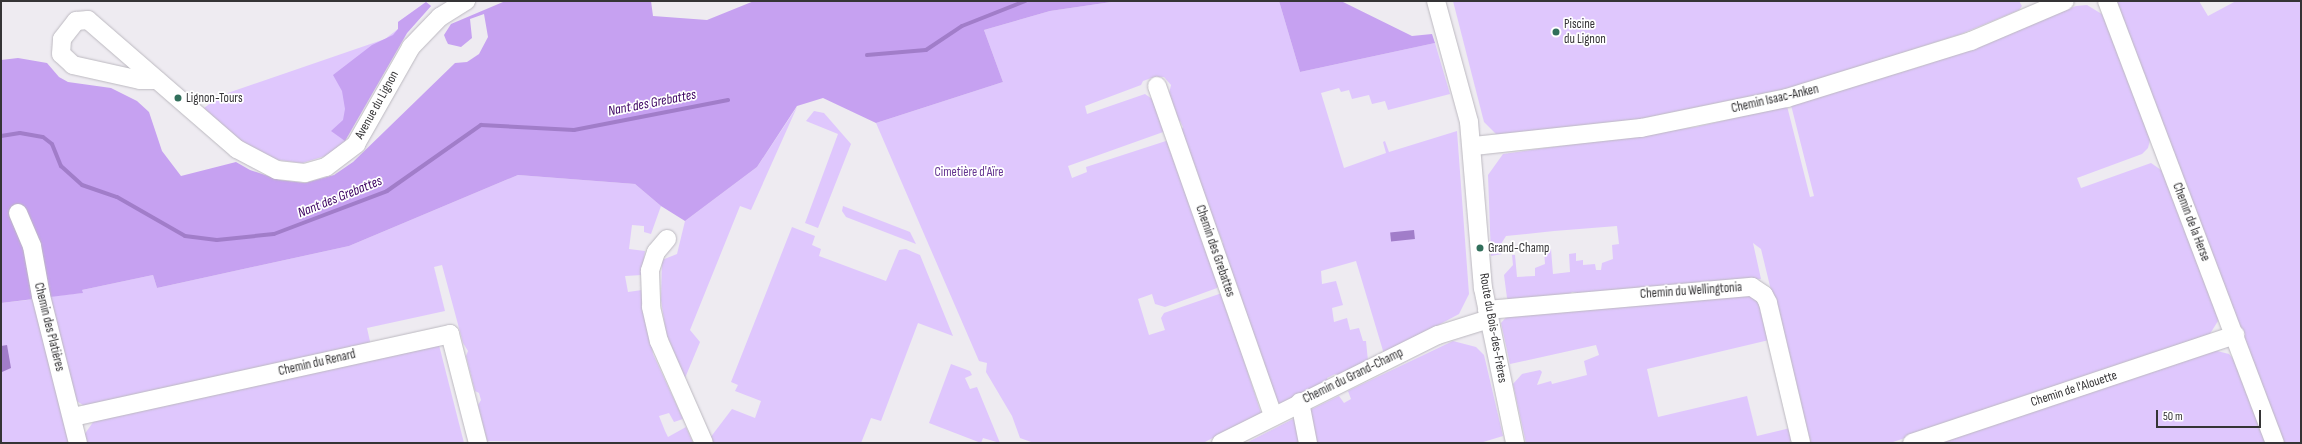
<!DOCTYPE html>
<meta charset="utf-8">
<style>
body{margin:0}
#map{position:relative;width:2302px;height:444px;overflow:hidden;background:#eeebf1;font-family:"Sofia Sans Condensed",sans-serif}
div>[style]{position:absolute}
.green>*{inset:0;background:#dfc7fd}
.forest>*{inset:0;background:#c6a1f1}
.water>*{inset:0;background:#a17dc9;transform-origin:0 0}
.stream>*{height:4px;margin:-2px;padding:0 2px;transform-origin:2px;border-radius:2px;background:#a17dc9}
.roads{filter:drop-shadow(0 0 1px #bcb9c0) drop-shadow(0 0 1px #bcb9c0)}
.minor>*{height:18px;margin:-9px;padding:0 9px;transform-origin:9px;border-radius:9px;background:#fff}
.dots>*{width:11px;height:11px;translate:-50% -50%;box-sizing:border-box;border:2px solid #fff;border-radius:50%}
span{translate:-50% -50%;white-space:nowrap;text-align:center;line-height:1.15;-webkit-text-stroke:3.5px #fff;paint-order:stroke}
.poi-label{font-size:13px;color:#353436}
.left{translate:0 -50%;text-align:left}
.street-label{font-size:13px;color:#353436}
.park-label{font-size:13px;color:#653691}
.water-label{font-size:14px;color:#3b0061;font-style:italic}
.frame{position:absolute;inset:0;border:2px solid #353436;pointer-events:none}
.scale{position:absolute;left:2156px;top:410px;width:105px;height:18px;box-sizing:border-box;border:2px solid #353436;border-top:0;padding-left:5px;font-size:12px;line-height:14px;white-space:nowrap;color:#353436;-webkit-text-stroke:3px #fff;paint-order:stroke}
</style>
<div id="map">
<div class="green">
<div style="clip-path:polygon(1118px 1px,1279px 1px,1300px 72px,1435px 43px,1450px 94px,1388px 110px,1385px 101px,1372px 104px,1369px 95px,1352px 99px,1349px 90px,1341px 92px,1339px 88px,1321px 93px,1344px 168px,1386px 153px,1383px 142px,1385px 141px,1389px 152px,1457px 131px,1469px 294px,1459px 314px,1384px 354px,1356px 261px,1321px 271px,1322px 284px,1336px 281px,1343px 305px,1332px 308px,1334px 322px,1347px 318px,1350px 330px,1359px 328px,1363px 341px,1366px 341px,1368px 361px,1338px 376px,1335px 374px,1327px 378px,1328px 381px,1281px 404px,1273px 399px,1219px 245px,1223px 243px,1218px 231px,1215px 231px,1180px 132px,1183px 127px,1180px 121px,1176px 120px,1168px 98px,1171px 85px,1164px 77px,1154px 77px,1143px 81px,1141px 85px,1085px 106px,1087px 114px,1145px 94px,1155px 101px,1166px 131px,1068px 166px,1072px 178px,1087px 172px,1086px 167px,1169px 140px,1219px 284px,1217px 288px,1165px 307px,1155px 304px,1152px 294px,1138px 299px,1149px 335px,1165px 330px,1161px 318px,1164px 313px,1222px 293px,1261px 413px,1203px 443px,1034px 443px,1020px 438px,1012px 416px,986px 372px,987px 363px,979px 361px,876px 123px,1003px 82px,984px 30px,1050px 11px)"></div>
<div style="clip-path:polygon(1453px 1px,2019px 1px,2022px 6px,2019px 10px,1961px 34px,1799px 86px,1640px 119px,1497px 135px,1484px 122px)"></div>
<div style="clip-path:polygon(2114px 1px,2199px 1px,2208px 16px,2236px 1px,2301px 1px,2301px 443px,2281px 443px)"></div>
<div style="clip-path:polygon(426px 2px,431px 6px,407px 33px,345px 141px,332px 154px,302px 163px,271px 159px,235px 137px,204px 108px,222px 95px,385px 39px,398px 29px,398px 22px)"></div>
<div style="clip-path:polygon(2087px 5px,2105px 16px,2151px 136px,2148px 148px,2142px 154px,2077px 178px,2081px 188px,2151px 163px,2164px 172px,2217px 312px,2218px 321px,2208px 337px,1890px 443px,1808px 443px,1761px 249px,1753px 243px,1761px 279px,1583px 294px,1572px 292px,1569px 295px,1510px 301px,1507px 298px,1504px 275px,1513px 265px,1512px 255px,1515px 255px,1517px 277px,1535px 276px,1535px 268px,1545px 264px,1544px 250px,1551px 249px,1553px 274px,1570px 272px,1569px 254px,1576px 253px,1576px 261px,1583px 260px,1583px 265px,1595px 264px,1596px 270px,1601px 270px,1602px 263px,1613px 259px,1612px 245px,1619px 244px,1617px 226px,1554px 231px,1506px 236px,1501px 244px,1502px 254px,1491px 256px,1488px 175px,1503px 154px,1696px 127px,1787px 106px,1810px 197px,1814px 196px,1791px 105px,1925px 65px,2076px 6px)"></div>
<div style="clip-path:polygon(797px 107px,751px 210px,740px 206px,690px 330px,700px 342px,685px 378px,666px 333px,661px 300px,662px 260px,677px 254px,685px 221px,757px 167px)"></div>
<div style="clip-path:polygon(814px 111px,824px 113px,851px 144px,818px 228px,805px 223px,838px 134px,806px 121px)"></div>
<div style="clip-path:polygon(518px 175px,635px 184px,661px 206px,651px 234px,644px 232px,644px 226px,632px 225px,629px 249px,645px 251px,642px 275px,625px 276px,628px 292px,642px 290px,653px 354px,683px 419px,674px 422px,669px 413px,659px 416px,665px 431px,668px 437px,686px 427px,693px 443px,487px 441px,478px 405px,481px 400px,479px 393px,475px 391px,466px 356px,468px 351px,463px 343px,442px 265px,434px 267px,445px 311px,367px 328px,371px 346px,86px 407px,72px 398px,45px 297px,82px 293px,82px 290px,153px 275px,157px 288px,349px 246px)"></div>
<div style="clip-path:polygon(843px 206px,910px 232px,916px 244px,846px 217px,842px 211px)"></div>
<div style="clip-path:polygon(792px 227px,815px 236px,812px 245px,821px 249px,819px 256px,886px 281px,899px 250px,906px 249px,920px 255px,953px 336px,918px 323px,881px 421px,871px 418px,861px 443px,712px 443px,710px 438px,732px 409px,755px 418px,761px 401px,735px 391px,738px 385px,731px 382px)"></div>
<div style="clip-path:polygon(1752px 294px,1759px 300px,1769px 340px,1647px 369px,1658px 417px,1747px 396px,1757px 436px,1790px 428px,1792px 438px,1789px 443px,1526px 443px,1513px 384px,1522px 374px,1540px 370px,1542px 372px,1537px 385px,1551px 381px,1552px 384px,1587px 375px,1584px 361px,1599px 355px,1596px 345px,1510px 364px,1501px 323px,1510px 313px)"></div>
<div style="clip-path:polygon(36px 299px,72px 443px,1px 443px,1px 303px)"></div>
<div style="clip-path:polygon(1453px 341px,1476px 347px,1484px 355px,1503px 436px,1480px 443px,1311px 443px,1308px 411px,1339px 396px,1344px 403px,1351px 399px,1348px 391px)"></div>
<div style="clip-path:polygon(439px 345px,464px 443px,85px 443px,84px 435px,96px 418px)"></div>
<div style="clip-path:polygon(2213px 350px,2229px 354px,2235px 361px,2266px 443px,1935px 443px)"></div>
<div style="clip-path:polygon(951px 364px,970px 371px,972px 375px,965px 378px,970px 389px,977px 387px,1000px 443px,983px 438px,981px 443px,929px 423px)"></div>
<div style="clip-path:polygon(1295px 418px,1302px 443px,1246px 443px)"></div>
</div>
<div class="forest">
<div style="clip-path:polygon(651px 1px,653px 16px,707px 20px,754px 1px,1118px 1px,1050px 11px,984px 30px,1003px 82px,876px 123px,823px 98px,797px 106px,757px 167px,685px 221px,661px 206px,635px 184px,518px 175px,349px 246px,157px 288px,153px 275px,82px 290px,83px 293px,1px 303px,1px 60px,18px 58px,47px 63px,59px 77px,68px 82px,111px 88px,137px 101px,149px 112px,162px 151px,181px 176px,236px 162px,250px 170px,280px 180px,305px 183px,334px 175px,353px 162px,455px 63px,467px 62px,479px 54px,488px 37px,484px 14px,470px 19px,472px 38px,461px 47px,448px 44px,446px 40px,444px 35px,451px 24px,503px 2px)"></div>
<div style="clip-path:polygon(1279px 1px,1341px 1px,1412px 36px,1432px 34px,1435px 43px,1300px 72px)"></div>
<div style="clip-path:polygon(426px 2px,431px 6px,407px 33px,345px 141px,331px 131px,343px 120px,345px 109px,342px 91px,333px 75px,372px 45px,393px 35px,398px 29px,398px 22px)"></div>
</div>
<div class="water">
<div style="left:1414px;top:230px;width:9px;height:24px;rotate:84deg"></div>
<div style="clip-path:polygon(7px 345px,11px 368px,2px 372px,1px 346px)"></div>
</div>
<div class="stream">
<div style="left:867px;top:55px;width:59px;rotate:-4.8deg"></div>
<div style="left:926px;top:50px;width:43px;rotate:-33.7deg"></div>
<div style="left:962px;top:26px;width:68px;rotate:-21.6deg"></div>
<div style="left:1px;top:136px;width:19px;rotate:-9deg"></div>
<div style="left:20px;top:133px;width:23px;rotate:10deg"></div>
<div style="left:43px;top:137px;width:11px;rotate:38deg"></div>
<div style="left:52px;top:144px;width:24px;rotate:68deg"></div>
<div style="left:61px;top:166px;width:28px;rotate:42deg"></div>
<div style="left:82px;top:185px;width:37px;rotate:19deg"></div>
<div style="left:117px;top:197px;width:78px;rotate:29.8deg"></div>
<div style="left:185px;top:236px;width:32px;rotate:7deg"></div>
<div style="left:217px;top:240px;width:57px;rotate:-6deg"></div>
<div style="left:274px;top:234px;width:121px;rotate:-20.8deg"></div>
<div style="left:387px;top:191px;width:115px;rotate:-35.1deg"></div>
<div style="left:481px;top:125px;width:93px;rotate:3.1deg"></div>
<div style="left:574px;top:130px;width:157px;rotate:-11deg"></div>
</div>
<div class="roads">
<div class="minor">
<div style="left:1436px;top:1px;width:125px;rotate:74.7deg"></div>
<div style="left:1469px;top:122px;width:167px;rotate:85.2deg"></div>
<div style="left:1483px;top:288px;width:158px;rotate:78.3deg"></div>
<div style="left:2107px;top:1px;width:473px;rotate:69.2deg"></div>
<div style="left:157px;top:80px;width:17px;rotate:180deg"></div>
<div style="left:140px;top:80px;width:69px;rotate:-167.4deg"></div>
<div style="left:73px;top:65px;width:16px;rotate:-137deg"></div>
<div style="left:61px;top:54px;width:15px;rotate:-86deg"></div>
<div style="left:62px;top:39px;width:23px;rotate:-52deg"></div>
<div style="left:76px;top:21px;width:12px;rotate:-5deg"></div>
<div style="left:88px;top:20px;width:197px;rotate:40.9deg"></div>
<div style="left:237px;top:149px;width:45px;rotate:27.7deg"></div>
<div style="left:277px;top:170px;width:28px;rotate:6deg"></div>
<div style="left:305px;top:173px;width:22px;rotate:-16deg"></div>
<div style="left:326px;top:167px;width:38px;rotate:-37deg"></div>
<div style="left:356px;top:144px;width:112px;rotate:-60.4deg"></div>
<div style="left:411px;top:47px;width:42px;rotate:-46deg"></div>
<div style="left:440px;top:17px;width:31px;rotate:-32deg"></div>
<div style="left:1157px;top:86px;width:350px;rotate:70.6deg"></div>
<div style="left:1474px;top:146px;width:168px;rotate:-6.2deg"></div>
<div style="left:1641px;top:128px;width:149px;rotate:-11.6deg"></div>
<div style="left:1787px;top:98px;width:193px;rotate:-17.2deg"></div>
<div style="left:1971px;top:41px;width:102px;rotate:-23.1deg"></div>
<div style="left:18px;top:213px;width:36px;rotate:67deg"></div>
<div style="left:32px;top:246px;width:51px;rotate:79.8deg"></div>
<div style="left:41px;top:296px;width:152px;rotate:75.9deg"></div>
<div style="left:667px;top:239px;width:17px;rotate:130deg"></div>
<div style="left:656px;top:252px;width:20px;rotate:108deg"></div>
<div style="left:650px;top:271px;width:36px;rotate:88deg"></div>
<div style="left:651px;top:307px;width:35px;rotate:77deg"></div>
<div style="left:659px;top:341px;width:111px;rotate:66.2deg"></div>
<div style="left:1487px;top:310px;width:266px;rotate:-5deg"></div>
<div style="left:1752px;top:287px;width:14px;rotate:34deg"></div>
<div style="left:1764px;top:295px;width:9px;rotate:63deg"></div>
<div style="left:1768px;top:303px;width:144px;rotate:76.7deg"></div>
<div style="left:1300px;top:402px;width:42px;rotate:79deg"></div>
<div style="left:73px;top:417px;width:386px;rotate:-12.4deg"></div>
<div style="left:450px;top:334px;width:113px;rotate:75.6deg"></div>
<div style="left:1221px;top:443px;width:242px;rotate:-26.5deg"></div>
<div style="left:1438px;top:335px;width:53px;rotate:-17.4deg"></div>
<div style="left:1912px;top:443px;width:341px;rotate:-18.5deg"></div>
</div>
</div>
<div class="dots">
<div style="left:1556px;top:32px;background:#316f5b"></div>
<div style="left:178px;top:98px;background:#316f5b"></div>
<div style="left:1480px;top:248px;background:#316f5b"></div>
</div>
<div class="poi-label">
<span class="left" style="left:1564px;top:32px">Piscine<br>du Lignon</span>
<span class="left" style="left:186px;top:98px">Lignon-Tours</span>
<span class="left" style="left:1488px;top:248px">Grand-Champ</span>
</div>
<div class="street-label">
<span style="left:1775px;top:99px;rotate:-13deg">Chemin Isaac-Anken</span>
<span style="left:377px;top:105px;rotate:-61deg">Avenue du Lignon</span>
<span style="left:2191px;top:222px;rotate:69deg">Chemin de la Herse</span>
<span style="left:1215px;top:251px;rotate:71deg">Chemin des Grebattes</span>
<span style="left:1691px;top:291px;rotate:-4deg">Chemin du Wellingtonia</span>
<span style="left:49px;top:327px;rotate:76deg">Chemin des Platières</span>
<span style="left:1493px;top:328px;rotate:80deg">Route du Bois-des-Frères</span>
<span style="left:317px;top:363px;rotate:-13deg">Chemin du Renard</span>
<span style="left:1353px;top:376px;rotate:-26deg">Chemin du Grand-Champ</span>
<span style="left:2074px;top:389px;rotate:-18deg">Chemin de l'Alouette</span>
</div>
<div class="park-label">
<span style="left:969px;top:172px">Cimetière d'Aïre</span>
</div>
<div class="water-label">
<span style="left:652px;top:103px;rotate:-11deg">Nant des Grebattes</span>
<span style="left:340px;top:197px;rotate:-22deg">Nant des Grebattes</span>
</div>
<div class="frame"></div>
<div class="scale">50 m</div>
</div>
